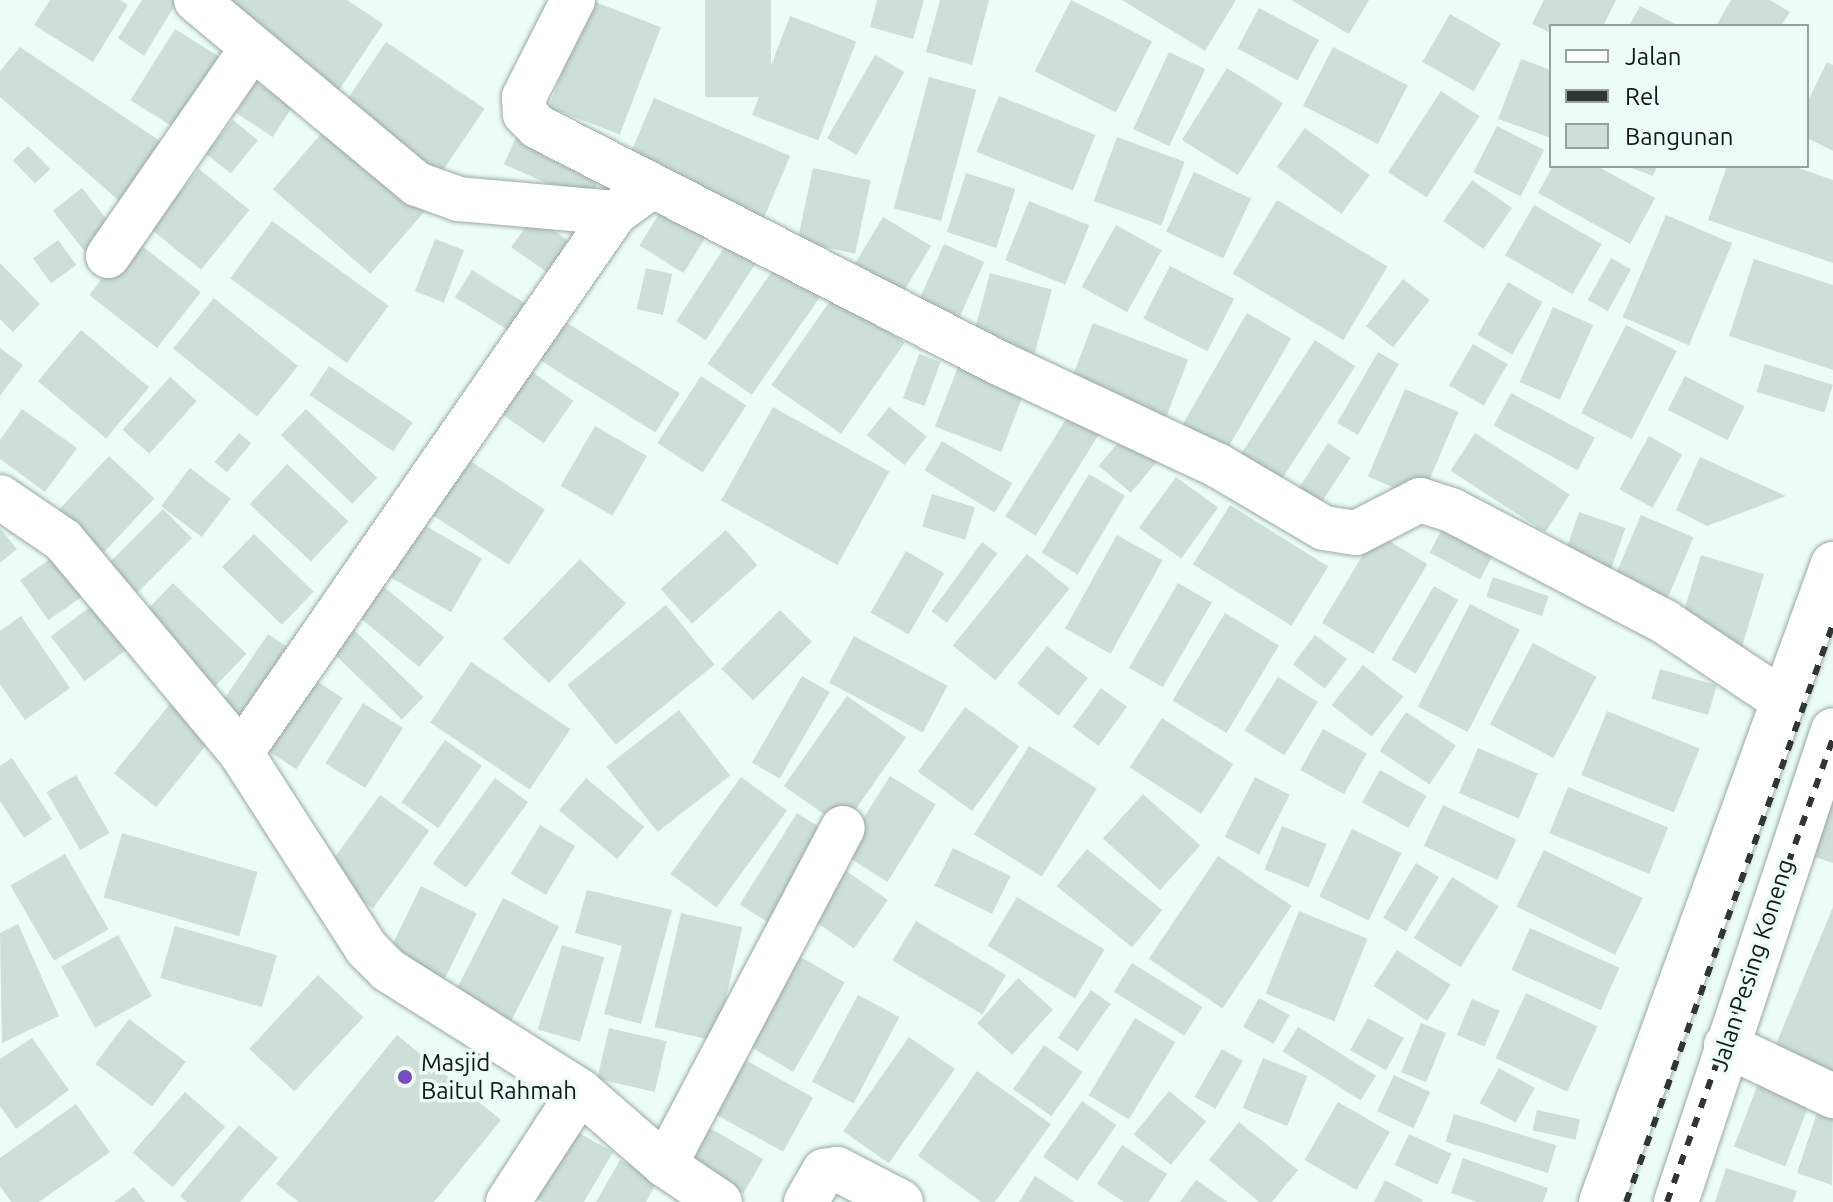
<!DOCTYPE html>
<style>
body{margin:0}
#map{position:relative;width:1833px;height:1202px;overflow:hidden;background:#ecfdf8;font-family:Ubuntu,sans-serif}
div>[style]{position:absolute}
.building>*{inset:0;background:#cedfd9;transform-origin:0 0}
.roads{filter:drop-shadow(0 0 2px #99a9a4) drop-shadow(0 0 2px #99a9a4)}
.minor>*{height:44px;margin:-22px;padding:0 22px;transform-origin:22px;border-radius:22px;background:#fff}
.rail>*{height:6px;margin-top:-3px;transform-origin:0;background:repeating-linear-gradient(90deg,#2f3634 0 10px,transparent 0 20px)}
.dots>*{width:22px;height:22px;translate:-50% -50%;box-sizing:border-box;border:4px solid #ecfdf8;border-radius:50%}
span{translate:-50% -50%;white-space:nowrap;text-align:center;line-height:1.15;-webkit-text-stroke:7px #ecfdf8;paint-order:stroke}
.street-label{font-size:24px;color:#121816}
.poi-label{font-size:24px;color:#121816}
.left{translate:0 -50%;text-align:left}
.legend{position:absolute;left:1549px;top:24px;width:260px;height:144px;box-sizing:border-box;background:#ecfdf8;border:2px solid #95a19e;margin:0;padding:10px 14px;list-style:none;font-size:24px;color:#121816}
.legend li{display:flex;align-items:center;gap:16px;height:40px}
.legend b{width:40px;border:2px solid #95a19e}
</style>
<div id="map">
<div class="building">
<div style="clip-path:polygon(50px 0,120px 0,128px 5px,93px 62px,34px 25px)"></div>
<div style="clip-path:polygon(142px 0,178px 0,144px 56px,118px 38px)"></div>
<div style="clip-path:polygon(202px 0,347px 0,383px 24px,339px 90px)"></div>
<div style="left:590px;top:0;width:76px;height:115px;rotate:21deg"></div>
<div style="left:705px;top:0;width:66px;height:97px"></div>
<div style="clip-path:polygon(877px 0,924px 0,913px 39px,870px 27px)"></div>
<div style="clip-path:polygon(940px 0,989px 0,972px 65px,926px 52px)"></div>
<div style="left:1071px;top:0;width:91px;height:80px;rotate:27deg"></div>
<div style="clip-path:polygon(1122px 0,1236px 0,1205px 51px)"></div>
<div style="clip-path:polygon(1291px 0,1369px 0,1349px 34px)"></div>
<div style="clip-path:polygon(1544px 0,1616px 0,1603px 26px,1551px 26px,1551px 33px,1532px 24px)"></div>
<div style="clip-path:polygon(1731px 0,1770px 0,1790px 12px,1781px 26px,1716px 26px)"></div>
<div style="clip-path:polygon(1640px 6px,1679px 26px,1629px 26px)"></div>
<div style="left:1259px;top:8px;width:68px;height:46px;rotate:28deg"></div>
<div style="left:1450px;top:14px;width:59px;height:55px;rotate:30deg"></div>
<div style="left:790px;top:16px;width:71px;height:106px;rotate:21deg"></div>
<div style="left:175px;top:29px;width:59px;height:84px;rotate:32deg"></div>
<div style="left:386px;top:42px;width:119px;height:85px;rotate:34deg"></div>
<div style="clip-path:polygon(20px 47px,172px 149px,131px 211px,0 97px,0 71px)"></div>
<div style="left:1333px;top:47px;width:84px;height:66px;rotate:27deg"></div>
<div style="left:1169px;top:52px;width:40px;height:85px;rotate:25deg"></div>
<div style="left:875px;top:55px;width:34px;height:96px;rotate:30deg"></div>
<div style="clip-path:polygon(1521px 59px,1551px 70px,1551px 138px,1498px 119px)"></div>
<div style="clip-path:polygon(1827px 62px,1833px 65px,1833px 151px,1807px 138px,1807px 103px)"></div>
<div style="left:1227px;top:68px;width:66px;height:85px;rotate:32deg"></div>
<div style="left:929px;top:77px;width:49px;height:136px;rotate:15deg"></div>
<div style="left:256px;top:82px;width:44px;height:37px;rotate:33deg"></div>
<div style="left:1441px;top:91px;width:46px;height:97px;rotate:33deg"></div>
<div style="left:999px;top:96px;width:104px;height:60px;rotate:22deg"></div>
<div style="left:654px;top:98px;width:148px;height:71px;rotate:23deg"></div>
<div style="left:334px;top:119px;width:129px;height:93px;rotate:41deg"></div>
<div style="left:233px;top:120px;width:32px;height:43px;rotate:39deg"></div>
<div style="left:1497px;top:126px;width:53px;height:52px;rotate:27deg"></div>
<div style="left:1305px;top:128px;width:80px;height:48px;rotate:36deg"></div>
<div style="left:517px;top:135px;width:93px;height:32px;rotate:24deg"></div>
<div style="left:1117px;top:137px;width:72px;height:68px;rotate:20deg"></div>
<div style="left:28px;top:146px;width:32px;height:21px;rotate:46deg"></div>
<div style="clip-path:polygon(1553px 166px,1597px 166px,1655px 198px,1630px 244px,1538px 193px)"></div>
<div style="clip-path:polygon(1626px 166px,1657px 166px,1653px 176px)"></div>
<div style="clip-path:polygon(1727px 166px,1793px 166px,1833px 180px,1833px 263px,1708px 220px)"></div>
<div style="left:813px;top:168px;width:59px;height:75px;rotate:12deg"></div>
<div style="left:199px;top:169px;width:65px;height:77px;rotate:39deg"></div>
<div style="left:1194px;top:172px;width:63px;height:66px;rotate:25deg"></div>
<div style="left:966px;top:173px;width:52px;height:62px;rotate:18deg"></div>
<div style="left:1472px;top:180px;width:49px;height:50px;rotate:35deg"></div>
<div style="left:82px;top:188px;width:56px;height:37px;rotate:52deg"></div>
<div style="left:669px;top:198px;width:52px;height:56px;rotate:32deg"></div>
<div style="left:1277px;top:200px;width:129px;height:86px;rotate:31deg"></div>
<div style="left:1029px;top:201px;width:65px;height:64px;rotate:22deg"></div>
<div style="left:1534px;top:205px;width:78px;height:58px;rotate:30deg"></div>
<div style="left:1666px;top:215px;width:72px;height:111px;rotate:23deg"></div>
<div style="left:533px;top:216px;width:62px;height:38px;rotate:35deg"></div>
<div style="left:883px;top:217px;width:56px;height:65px;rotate:31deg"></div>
<div style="left:272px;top:221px;width:144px;height:71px;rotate:36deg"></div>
<div style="left:1116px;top:225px;width:52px;height:71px;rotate:29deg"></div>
<div style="left:733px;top:234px;width:35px;height:104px;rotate:33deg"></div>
<div style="left:133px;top:239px;width:86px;height:71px;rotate:38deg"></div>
<div style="left:435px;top:239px;width:31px;height:56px;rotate:21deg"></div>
<div style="left:58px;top:240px;width:31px;height:31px;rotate:54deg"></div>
<div style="left:944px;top:244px;width:44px;height:77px;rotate:24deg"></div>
<div style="left:1611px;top:258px;width:23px;height:48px;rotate:29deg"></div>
<div style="clip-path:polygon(1754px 259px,1833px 285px,1833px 370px,1729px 336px)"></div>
<div style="clip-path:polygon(0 263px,40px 304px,13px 332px,0 319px)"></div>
<div style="left:778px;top:263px;width:54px;height:123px;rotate:35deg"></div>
<div style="left:1170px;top:266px;width:72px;height:59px;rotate:27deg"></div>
<div style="left:646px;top:268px;width:27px;height:42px;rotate:13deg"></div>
<div style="left:472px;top:270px;width:79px;height:32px;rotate:32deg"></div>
<div style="left:990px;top:273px;width:64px;height:70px;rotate:15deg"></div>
<div style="left:1403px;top:279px;width:34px;height:60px;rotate:38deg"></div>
<div style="left:1508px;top:282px;width:40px;height:61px;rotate:30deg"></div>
<div style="left:835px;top:294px;width:85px;height:111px;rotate:35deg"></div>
<div style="left:214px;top:298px;width:108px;height:65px;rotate:39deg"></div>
<div style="left:1553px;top:307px;width:44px;height:82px;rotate:24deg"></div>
<div style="left:1247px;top:313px;width:51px;height:130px;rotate:30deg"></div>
<div style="left:556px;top:316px;width:146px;height:46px;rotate:32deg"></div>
<div style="left:1093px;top:323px;width:102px;height:66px;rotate:21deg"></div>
<div style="left:1626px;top:325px;width:57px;height:99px;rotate:27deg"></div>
<div style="left:81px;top:330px;width:89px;height:67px;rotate:40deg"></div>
<div style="left:1315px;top:340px;width:48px;height:143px;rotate:33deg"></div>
<div style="left:1473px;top:344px;width:40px;height:48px;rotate:30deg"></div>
<div style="clip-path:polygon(0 348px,23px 365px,0 396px)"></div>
<div style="left:1378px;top:352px;width:24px;height:82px;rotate:30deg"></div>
<div style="left:919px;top:354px;width:23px;height:47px;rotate:20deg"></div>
<div style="left:521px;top:364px;width:64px;height:52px;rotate:35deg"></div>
<div style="left:959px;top:364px;width:71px;height:67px;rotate:21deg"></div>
<div style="left:1765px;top:364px;width:71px;height:29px;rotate:17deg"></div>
<div style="left:329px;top:366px;width:101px;height:35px;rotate:34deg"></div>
<div style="left:701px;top:376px;width:54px;height:80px;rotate:33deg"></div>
<div style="left:1685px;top:376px;width:67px;height:38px;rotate:27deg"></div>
<div style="left:170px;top:377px;width:36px;height:71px;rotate:42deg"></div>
<div style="left:1405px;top:389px;width:58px;height:95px;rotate:23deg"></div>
<div style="left:1511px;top:393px;width:95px;height:37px;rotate:28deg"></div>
<div style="left:773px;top:407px;width:133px;height:107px;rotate:29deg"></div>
<div style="left:889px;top:407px;width:48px;height:36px;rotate:38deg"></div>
<div style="left:1073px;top:408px;width:36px;height:128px;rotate:32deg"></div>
<div style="clip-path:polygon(22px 409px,77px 448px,45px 492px,0 459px,0 440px)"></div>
<div style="left:306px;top:409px;width:99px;height:36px;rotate:44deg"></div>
<div style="left:595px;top:426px;width:60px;height:69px;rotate:30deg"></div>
<div style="left:1127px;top:432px;width:42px;height:44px;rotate:40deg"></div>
<div style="left:239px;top:433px;width:16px;height:38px;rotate:40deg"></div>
<div style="left:1475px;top:433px;width:113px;height:45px;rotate:33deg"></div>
<div style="left:1649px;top:436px;width:38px;height:61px;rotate:29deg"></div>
<div style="left:942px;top:441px;width:82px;height:34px;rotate:31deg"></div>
<div style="left:1328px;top:443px;width:27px;height:58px;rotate:33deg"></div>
<div style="left:461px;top:455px;width:100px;height:66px;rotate:33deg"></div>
<div style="left:109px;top:456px;width:62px;height:84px;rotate:43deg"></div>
<div style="clip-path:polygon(1700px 457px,1786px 496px,1707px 526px,1676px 510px)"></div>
<div style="left:287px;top:464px;width:84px;height:55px;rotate:43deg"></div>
<div style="left:190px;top:468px;width:51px;height:48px;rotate:37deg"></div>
<div style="left:1089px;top:474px;width:42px;height:92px;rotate:31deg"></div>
<div style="left:1176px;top:477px;width:52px;height:63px;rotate:36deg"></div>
<div style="left:932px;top:494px;width:45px;height:34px;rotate:17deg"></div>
<div style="left:1230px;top:505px;width:116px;height:70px;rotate:32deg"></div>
<div style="left:163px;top:509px;width:41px;height:84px;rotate:45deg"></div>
<div style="left:1579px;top:512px;width:49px;height:51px;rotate:19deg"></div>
<div style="left:1641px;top:515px;width:57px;height:81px;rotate:23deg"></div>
<div style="left:1447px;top:520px;width:57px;height:37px;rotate:28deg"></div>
<div style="left:417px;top:521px;width:75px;height:62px;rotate:30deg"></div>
<div style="clip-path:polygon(0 528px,17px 549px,0 563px)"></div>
<div style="left:726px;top:530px;width:47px;height:88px;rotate:48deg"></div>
<div style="left:1376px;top:533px;width:60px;height:105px;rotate:31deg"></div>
<div style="left:254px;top:534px;width:83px;height:46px;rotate:44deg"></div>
<div style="left:1117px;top:535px;width:52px;height:107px;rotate:29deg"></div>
<div style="left:982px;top:542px;width:19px;height:86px;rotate:36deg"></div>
<div style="left:66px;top:548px;width:49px;height:56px;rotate:55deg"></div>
<div style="left:906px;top:551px;width:44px;height:71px;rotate:30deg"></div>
<div style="left:1027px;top:554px;width:55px;height:118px;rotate:39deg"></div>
<div style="left:1701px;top:555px;width:66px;height:78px;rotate:17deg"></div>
<div style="left:580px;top:559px;width:64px;height:111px;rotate:44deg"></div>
<div style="left:1493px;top:577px;width:59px;height:21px;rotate:19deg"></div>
<div style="left:376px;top:580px;width:89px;height:39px;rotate:40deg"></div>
<div style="left:173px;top:583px;width:102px;height:55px;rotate:44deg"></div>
<div style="left:1178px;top:583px;width:39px;height:98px;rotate:30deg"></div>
<div style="left:1434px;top:586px;width:28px;height:85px;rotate:30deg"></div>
<div style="left:94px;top:604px;width:56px;height:54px;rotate:53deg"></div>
<div style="left:1470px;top:604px;width:56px;height:115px;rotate:27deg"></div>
<div style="left:666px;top:605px;width:77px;height:127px;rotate:51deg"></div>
<div style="left:780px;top:610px;width:45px;height:83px;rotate:45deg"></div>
<div style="left:1225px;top:613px;width:63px;height:102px;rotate:31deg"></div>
<div style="clip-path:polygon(21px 616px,70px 688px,25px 720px,0 684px,0 631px)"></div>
<div style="left:353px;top:629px;width:98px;height:31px;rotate:44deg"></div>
<div style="left:268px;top:634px;width:34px;height:92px;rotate:34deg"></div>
<div style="left:1315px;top:635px;width:40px;height:37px;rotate:37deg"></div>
<div style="left:854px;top:636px;width:106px;height:53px;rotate:28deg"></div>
<div style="left:1533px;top:643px;width:72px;height:92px;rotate:28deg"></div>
<div style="left:1047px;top:646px;width:52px;height:48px;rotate:38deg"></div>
<div style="left:471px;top:662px;width:120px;height:73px;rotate:34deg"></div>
<div style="left:1363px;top:665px;width:51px;height:51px;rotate:38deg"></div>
<div style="left:1660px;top:669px;width:59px;height:31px;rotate:16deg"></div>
<div style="left:802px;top:676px;width:32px;height:100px;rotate:30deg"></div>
<div style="left:1278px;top:677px;width:47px;height:63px;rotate:32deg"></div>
<div style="left:315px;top:680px;width:33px;height:85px;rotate:33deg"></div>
<div style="left:1101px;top:688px;width:32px;height:48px;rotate:36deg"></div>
<div style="left:847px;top:696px;width:72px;height:110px;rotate:35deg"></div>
<div style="left:363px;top:703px;width:47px;height:71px;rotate:32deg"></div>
<div style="left:170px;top:704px;width:54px;height:89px;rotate:39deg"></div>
<div style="left:965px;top:707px;width:67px;height:80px;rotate:36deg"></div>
<div style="left:679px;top:710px;width:83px;height:92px;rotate:52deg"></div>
<div style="left:1607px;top:711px;width:100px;height:69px;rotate:22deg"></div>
<div style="left:1406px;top:712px;width:60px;height:47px;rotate:34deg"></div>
<div style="left:1162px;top:718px;width:85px;height:59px;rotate:33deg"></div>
<div style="left:1323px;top:729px;width:50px;height:47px;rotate:29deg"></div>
<div style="left:445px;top:740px;width:45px;height:76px;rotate:35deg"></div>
<div style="left:1029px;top:746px;width:80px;height:104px;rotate:32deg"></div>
<div style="left:1478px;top:748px;width:65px;height:49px;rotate:23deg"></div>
<div style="clip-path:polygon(12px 758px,52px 819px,24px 838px,0 801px,0 766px)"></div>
<div style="left:1380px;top:770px;width:53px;height:37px;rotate:29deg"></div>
<div style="left:76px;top:775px;width:67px;height:34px;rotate:60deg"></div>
<div style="left:890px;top:776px;width:54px;height:91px;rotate:32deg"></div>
<div style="left:741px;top:777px;width:57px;height:120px;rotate:36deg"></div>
<div style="left:1255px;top:777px;width:39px;height:67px;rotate:27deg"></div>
<div style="left:495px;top:778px;width:41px;height:106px;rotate:36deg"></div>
<div style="left:586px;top:778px;width:76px;height:42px;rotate:40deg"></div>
<div style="left:1568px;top:787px;width:108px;height:50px;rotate:22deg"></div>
<div style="clip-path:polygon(1833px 790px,1833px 863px,1797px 851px)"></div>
<div style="left:1143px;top:794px;width:77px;height:60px;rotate:42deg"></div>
<div style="left:380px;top:795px;width:61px;height:96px;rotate:36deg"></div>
<div style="left:1443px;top:805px;width:81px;height:45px;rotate:25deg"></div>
<div style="left:797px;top:813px;width:38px;height:108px;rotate:32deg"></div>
<div style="left:540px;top:825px;width:41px;height:57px;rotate:31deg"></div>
<div style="left:1282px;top:826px;width:48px;height:47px;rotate:22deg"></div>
<div style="left:1352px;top:829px;width:55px;height:75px;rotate:26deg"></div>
<div style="left:122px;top:833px;width:141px;height:67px;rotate:16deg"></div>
<div style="left:953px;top:848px;width:64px;height:42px;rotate:26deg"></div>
<div style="left:1087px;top:849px;width:97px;height:48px;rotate:39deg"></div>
<div style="left:1544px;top:850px;width:110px;height:63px;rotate:26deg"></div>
<div style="left:65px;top:854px;width:87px;height:63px;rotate:60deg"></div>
<div style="left:1218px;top:856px;width:89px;height:124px;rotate:34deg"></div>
<div style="left:1416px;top:863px;width:27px;height:64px;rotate:31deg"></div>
<div style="left:842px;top:868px;width:56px;height:59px;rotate:35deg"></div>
<div style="left:1452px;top:877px;width:55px;height:72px;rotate:32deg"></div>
<div style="left:421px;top:886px;width:62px;height:83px;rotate:26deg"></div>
<div style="clip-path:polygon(587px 890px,672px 910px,641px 1024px,604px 1014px,622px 946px,575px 933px)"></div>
<div style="left:1017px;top:897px;width:102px;height:57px;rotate:31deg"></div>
<div style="left:503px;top:898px;width:63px;height:108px;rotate:27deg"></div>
<div style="clip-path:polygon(1833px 907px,1833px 1088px,1769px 1061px)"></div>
<div style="left:1299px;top:911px;width:74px;height:89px;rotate:22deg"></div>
<div style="left:681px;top:913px;width:63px;height:117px;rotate:13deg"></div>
<div style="left:916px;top:921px;width:105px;height:46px;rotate:31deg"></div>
<div style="clip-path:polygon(18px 924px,59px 1016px,2px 1043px,0 933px)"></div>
<div style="left:175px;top:926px;width:106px;height:54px;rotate:16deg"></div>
<div style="left:1530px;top:928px;width:98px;height:46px;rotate:24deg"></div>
<div style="left:118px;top:935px;width:70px;height:65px;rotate:61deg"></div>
<div style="left:562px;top:945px;width:44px;height:88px;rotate:16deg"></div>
<div style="left:785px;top:948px;width:69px;height:103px;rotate:30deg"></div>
<div style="left:1397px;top:950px;width:64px;height:43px;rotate:33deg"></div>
<div style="left:1132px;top:963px;width:83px;height:34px;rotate:32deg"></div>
<div style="left:318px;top:975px;width:62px;height:101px;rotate:43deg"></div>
<div style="left:1018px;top:978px;width:47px;height:61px;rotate:42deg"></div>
<div style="left:1091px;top:990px;width:24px;height:58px;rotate:35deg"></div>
<div style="left:1526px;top:993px;width:79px;height:72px;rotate:25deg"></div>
<div style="left:858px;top:995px;width:47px;height:98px;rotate:28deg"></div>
<div style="left:1259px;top:998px;width:35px;height:33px;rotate:29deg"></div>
<div style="left:1472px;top:999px;width:30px;height:39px;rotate:23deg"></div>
<div style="left:1135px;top:1018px;width:47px;height:90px;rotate:31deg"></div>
<div style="left:1368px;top:1018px;width:41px;height:37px;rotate:29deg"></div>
<div style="left:129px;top:1019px;width:71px;height:56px;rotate:37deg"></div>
<div style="left:1421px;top:1023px;width:27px;height:53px;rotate:22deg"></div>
<div style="left:1298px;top:1027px;width:92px;height:29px;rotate:32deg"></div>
<div style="left:609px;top:1028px;width:59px;height:52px;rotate:13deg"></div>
<div style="clip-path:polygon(397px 1035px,501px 1120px,434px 1202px,299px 1202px,276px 1184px)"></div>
<div style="left:909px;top:1037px;width:56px;height:115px;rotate:35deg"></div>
<div style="clip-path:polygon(32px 1038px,69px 1090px,16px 1129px,0 1106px,0 1059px)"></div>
<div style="left:1044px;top:1045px;width:47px;height:54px;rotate:35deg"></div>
<div style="left:1222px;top:1049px;width:24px;height:55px;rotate:30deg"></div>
<div style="left:731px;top:1052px;width:94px;height:62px;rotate:29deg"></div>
<div style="left:1263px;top:1058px;width:48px;height:54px;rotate:22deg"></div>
<div style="left:1499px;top:1068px;width:41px;height:40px;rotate:29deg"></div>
<div style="clip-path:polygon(977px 1071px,1051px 1124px,995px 1202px,981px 1202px,918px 1156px)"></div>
<div style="left:1763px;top:1071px;width:55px;height:81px;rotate:21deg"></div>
<div style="left:1394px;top:1075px;width:40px;height:40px;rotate:25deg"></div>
<div style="left:1169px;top:1091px;width:48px;height:56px;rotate:39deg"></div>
<div style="left:185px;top:1092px;width:53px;height:80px;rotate:41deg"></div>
<div style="left:1082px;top:1101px;width:42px;height:68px;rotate:35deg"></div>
<div style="clip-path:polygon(1821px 1101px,1833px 1106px,1832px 1185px,1797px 1173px)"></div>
<div style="left:1338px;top:1102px;width:60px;height:67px;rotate:30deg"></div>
<div style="clip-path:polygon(76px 1104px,110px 1152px,39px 1202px,11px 1202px,0 1186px,0 1158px)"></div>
<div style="left:1537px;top:1110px;width:44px;height:21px;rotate:12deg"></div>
<div style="left:1454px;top:1114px;width:107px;height:29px;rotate:17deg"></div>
<div style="left:694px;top:1119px;width:80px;height:40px;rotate:30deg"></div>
<div style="clip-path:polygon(1239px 1122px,1298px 1170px,1272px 1202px,1259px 1202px,1209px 1160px)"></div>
<div style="clip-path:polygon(239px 1125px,278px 1158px,240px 1202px,187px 1202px,180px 1196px)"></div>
<div style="clip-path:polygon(565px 1125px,613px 1152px,584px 1202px,542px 1202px,527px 1194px)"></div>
<div style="left:1409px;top:1134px;width:47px;height:34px;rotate:25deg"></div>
<div style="clip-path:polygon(1122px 1145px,1167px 1174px,1149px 1202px,1124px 1202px,1097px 1184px)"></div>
<div style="clip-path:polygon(1463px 1158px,1548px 1188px,1543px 1202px,1477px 1202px,1451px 1193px)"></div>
<div style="clip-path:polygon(620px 1160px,658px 1180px,646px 1202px,596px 1202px)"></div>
<div style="clip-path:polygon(1726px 1168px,1797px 1191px,1793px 1202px,1715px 1202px)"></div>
<div style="clip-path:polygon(1035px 1176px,1075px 1202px,1019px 1202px)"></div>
<div style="clip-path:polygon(1196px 1180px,1228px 1202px,1180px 1202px)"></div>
<div style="clip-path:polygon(1385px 1180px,1423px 1200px,1422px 1202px,1374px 1202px)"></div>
<div style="clip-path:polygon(134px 1187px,145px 1202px,114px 1202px)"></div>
</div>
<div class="roads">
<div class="minor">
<div style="left:196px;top:0;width:288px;rotate:39.8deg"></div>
<div style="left:417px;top:184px;width:45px;rotate:19.7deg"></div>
<div style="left:459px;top:199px;width:157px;rotate:5.1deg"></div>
<div style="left:573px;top:0;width:109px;rotate:116.8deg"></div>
<div style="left:524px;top:97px;width:17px;rotate:87deg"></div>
<div style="left:525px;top:114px;width:18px;rotate:45deg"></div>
<div style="left:538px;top:127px;width:518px;rotate:27.11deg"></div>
<div style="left:999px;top:363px;width:241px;rotate:25.1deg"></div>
<div style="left:1217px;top:465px;width:124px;rotate:30.5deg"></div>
<div style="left:1324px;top:528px;width:32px;rotate:9deg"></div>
<div style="left:1356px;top:533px;width:72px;rotate:-27.3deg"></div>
<div style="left:1420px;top:500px;width:33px;rotate:18deg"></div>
<div style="left:1451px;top:510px;width:242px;rotate:27.6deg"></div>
<div style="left:1665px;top:622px;width:141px;rotate:33.7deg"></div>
<div style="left:108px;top:256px;width:249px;rotate:-55.3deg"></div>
<div style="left:0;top:497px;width:76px;rotate:34.3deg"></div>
<div style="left:63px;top:540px;width:278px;rotate:50.1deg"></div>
<div style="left:241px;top:753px;width:232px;rotate:57.3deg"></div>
<div style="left:366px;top:948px;width:31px;rotate:45deg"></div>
<div style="left:388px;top:970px;width:227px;rotate:32.2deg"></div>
<div style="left:580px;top:1091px;width:113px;rotate:41deg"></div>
<div style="left:665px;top:1165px;width:66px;rotate:33.9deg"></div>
<div style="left:241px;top:753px;width:657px;rotate:-55.29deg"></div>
<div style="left:615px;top:213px;width:46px;rotate:-36.1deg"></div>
<div style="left:1726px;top:1045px;width:119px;rotate:25.5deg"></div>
<div style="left:665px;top:1165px;width:381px;rotate:-62.2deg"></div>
<div style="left:508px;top:1202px;width:132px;rotate:-57deg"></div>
<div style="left:806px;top:1202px;width:36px;rotate:-60deg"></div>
<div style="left:824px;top:1171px;width:13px;rotate:-9deg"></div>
<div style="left:837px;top:1169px;width:72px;rotate:27.3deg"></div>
<div style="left:1601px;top:1202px;width:679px;rotate:-70.02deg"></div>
<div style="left:1676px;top:1202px;width:497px;rotate:-71.6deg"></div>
</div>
</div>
<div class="rail">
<div style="left:1626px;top:1202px;width:614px;rotate:-70.3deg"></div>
<div style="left:1667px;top:1202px;width:493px;rotate:-70.3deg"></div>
</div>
<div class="dots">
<div style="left:405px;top:1077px;background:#7a4bc3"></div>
</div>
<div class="street-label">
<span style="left:1752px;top:965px;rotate:-72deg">Jalan Pesing Koneng</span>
</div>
<div class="poi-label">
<span class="left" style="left:421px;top:1077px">Masjid<br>Baitul Rahmah</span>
</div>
<ul class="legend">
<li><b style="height:10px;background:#fff"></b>Jalan</li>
<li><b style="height:10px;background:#2f3634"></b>Rel</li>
<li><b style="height:22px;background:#cedfd9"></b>Bangunan</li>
</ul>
</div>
